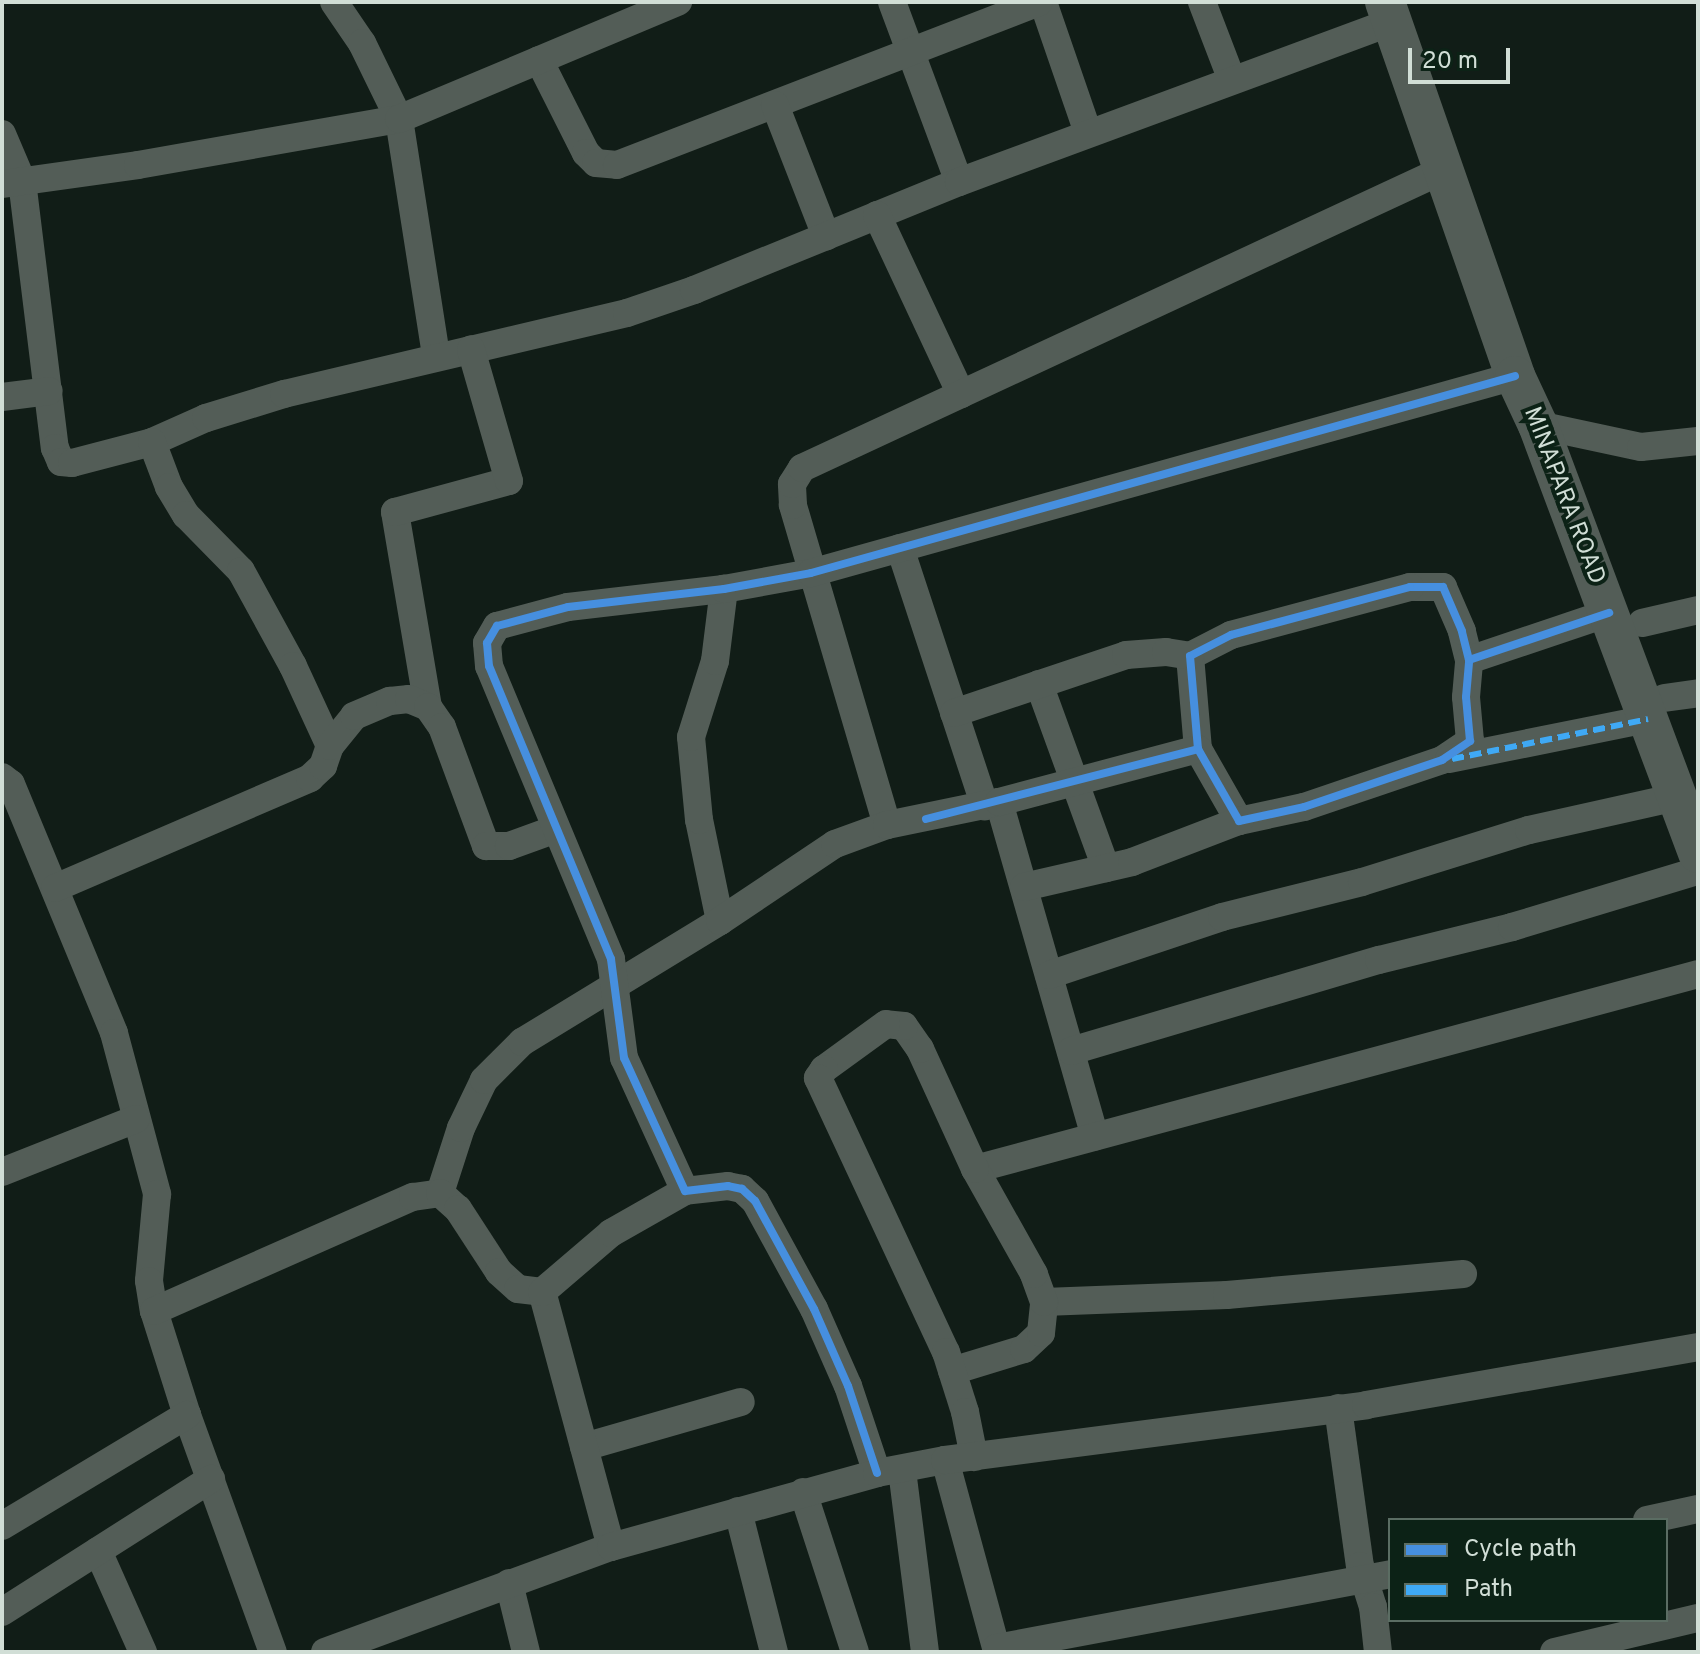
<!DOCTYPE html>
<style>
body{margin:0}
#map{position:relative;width:1700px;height:1654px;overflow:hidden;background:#111d17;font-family:Overpass,sans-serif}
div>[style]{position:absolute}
.street>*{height:28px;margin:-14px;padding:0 14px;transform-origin:14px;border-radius:14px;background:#535d57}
.secondary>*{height:40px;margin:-20px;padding:0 20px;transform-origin:20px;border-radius:20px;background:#535d57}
.quiet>*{height:6px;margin-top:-3px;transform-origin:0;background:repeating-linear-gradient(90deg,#3fa9f5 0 12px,transparent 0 18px)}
.cycleway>*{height:8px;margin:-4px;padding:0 4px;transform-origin:4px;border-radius:4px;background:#468fdf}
span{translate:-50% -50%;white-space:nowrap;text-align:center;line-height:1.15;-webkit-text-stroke:8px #0c2216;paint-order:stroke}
.street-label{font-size:24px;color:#d1ded6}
.frame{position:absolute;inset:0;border:4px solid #d1ded6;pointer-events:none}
.legend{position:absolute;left:1388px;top:1518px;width:280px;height:104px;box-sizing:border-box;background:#0c2216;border:2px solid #5b6d63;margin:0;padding:10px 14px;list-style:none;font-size:24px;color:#d1ded6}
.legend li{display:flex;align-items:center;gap:16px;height:40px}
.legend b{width:40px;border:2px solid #5b6d63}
.scale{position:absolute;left:1408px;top:48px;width:102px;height:36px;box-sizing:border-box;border:4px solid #d1ded6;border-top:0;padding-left:10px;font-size:24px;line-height:28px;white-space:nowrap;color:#d1ded6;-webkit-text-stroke:6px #0c2216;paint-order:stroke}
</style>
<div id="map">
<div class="street">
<div style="left:334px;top:2px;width:50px;rotate:55.7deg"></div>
<div style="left:362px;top:43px;width:85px;rotate:64deg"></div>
<div style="left:399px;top:119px;width:239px;rotate:81.1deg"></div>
<div style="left:892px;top:2px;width:192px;rotate:69.6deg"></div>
<div style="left:1043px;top:2px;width:139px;rotate:71deg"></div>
<div style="left:1202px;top:2px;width:84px;rotate:69deg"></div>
<div style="left:539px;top:60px;width:104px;rotate:63.2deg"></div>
<div style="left:586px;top:153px;width:14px;rotate:45deg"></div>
<div style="left:596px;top:163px;width:21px;rotate:5deg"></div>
<div style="left:617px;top:165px;width:452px;rotate:-21.1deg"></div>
<div style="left:775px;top:105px;width:141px;rotate:68.7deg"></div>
<div style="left:2px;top:134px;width:51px;rotate:66.9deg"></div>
<div style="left:22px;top:181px;width:269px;rotate:83deg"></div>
<div style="left:55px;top:448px;width:15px;rotate:67deg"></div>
<div style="left:61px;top:462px;width:11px;rotate:5deg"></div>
<div style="left:72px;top:463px;width:83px;rotate:-14.7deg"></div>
<div style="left:152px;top:442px;width:59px;rotate:-24deg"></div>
<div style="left:206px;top:418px;width:82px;rotate:-17.1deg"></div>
<div style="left:284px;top:394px;width:352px;rotate:-13.3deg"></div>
<div style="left:627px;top:313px;width:71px;rotate:-18.9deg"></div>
<div style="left:694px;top:290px;width:286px;rotate:-22.2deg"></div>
<div style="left:959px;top:182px;width:462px;rotate:-20.3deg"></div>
<div style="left:3px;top:184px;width:136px;rotate:-8deg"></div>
<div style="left:138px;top:165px;width:265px;rotate:-10deg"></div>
<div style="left:399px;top:119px;width:303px;rotate:-22.8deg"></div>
<div style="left:877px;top:215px;width:198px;rotate:64.9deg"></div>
<div style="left:2px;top:397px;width:47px;rotate:-7.3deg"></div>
<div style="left:1538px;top:425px;width:105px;rotate:12.1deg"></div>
<div style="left:1641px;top:447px;width:57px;rotate:-6deg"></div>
<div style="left:152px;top:442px;width:48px;rotate:69.3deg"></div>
<div style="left:169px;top:487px;width:33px;rotate:59deg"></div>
<div style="left:186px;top:515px;width:78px;rotate:45.5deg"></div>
<div style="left:241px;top:571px;width:108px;rotate:61.3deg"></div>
<div style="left:293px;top:666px;width:88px;rotate:65.2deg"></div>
<div style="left:900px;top:548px;width:272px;rotate:71.8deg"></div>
<div style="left:1642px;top:623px;width:57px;rotate:-13.1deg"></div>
<div style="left:1469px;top:660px;width:30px;rotate:-104deg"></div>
<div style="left:1462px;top:631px;width:48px;rotate:-113.4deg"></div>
<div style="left:1443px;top:587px;width:33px;rotate:180deg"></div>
<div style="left:1410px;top:587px;width:185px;rotate:165deg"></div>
<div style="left:1231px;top:635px;width:46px;rotate:152.9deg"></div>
<div style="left:1190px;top:656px;width:93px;rotate:85.1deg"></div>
<div style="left:1198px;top:749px;width:83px;rotate:60.3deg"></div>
<div style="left:1239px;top:821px;width:66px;rotate:-12.2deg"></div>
<div style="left:1304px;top:807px;width:146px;rotate:-18.8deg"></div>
<div style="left:1442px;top:760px;width:34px;rotate:-34deg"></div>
<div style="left:1470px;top:741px;width:44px;rotate:-95.2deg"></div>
<div style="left:1466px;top:697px;width:37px;rotate:-85deg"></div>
<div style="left:1469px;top:660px;width:148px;rotate:-18.6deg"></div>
<div style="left:1039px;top:684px;width:196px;rotate:70deg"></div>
<div style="left:1664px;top:698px;width:34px;rotate:-8deg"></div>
<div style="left:428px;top:707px;width:198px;rotate:-99.6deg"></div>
<div style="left:395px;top:512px;width:118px;rotate:-15.2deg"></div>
<div style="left:509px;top:481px;width:137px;rotate:-106.1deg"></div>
<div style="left:954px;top:713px;width:182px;rotate:-18.6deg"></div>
<div style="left:1126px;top:655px;width:40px;rotate:-4.3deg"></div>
<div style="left:1166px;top:652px;width:24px;rotate:9deg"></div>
<div style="left:1449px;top:759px;width:203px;rotate:-11.4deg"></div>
<div style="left:2px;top:777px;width:11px;rotate:38deg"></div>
<div style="left:11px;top:784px;width:269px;rotate:67.5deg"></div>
<div style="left:114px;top:1033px;width:167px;rotate:75deg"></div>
<div style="left:157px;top:1194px;width:87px;rotate:95.3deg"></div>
<div style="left:149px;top:1281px;width:30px;rotate:81deg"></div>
<div style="left:154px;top:1311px;width:109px;rotate:72.4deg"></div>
<div style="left:187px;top:1415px;width:252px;rotate:70.1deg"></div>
<div style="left:999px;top:802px;width:348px;rotate:74deg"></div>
<div style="left:887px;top:825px;width:334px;rotate:-106.4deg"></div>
<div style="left:793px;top:505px;width:21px;rotate:-93deg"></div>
<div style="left:792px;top:484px;width:19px;rotate:-58deg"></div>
<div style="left:802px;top:468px;width:707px;rotate:-24.93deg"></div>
<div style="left:1024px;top:887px;width:111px;rotate:-13deg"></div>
<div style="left:1132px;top:862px;width:115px;rotate:-21deg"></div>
<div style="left:55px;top:888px;width:278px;rotate:-23.3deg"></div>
<div style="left:310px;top:778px;width:18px;rotate:-43deg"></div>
<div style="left:323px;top:766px;width:21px;rotate:-71deg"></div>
<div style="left:330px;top:746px;width:38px;rotate:-51deg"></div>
<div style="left:354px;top:716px;width:39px;rotate:-23deg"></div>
<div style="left:390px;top:701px;width:19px;rotate:-6deg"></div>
<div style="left:409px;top:699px;width:21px;rotate:23deg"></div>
<div style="left:428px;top:707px;width:24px;rotate:55deg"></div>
<div style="left:442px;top:727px;width:127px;rotate:69.7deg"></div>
<div style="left:486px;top:846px;width:23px"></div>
<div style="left:509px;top:846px;width:50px;rotate:-19.9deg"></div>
<div style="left:720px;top:921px;width:103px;rotate:-101.7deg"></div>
<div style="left:699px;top:820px;width:83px;rotate:-95.5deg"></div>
<div style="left:691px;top:737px;width:80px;rotate:-72.5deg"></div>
<div style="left:715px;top:661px;width:73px;rotate:-82.9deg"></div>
<div style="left:1049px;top:975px;width:182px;rotate:-18.5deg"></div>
<div style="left:1222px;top:917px;width:144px;rotate:-14deg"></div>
<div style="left:1362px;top:882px;width:175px;rotate:-17.3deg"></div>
<div style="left:1529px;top:830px;width:152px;rotate:-12.6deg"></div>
<div style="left:1071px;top:1051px;width:321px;rotate:-16.5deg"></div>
<div style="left:1379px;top:960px;width:137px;rotate:-13.9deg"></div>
<div style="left:1512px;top:927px;width:194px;rotate:-16.8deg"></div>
<div style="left:975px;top:1169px;width:749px;rotate:-15.09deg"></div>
<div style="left:2px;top:1172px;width:144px;rotate:-21.6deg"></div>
<div style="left:440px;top:1193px;width:68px;rotate:-72.1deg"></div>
<div style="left:461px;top:1128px;width:53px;rotate:-64.4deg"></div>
<div style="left:484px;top:1080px;width:54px;rotate:-45deg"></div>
<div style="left:522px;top:1042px;width:232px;rotate:-31.4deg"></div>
<div style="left:720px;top:921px;width:138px;rotate:-33.8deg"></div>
<div style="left:835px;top:844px;width:55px;rotate:-20.1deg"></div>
<div style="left:887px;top:825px;width:114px;rotate:-11.6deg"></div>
<div style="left:999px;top:802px;width:206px;rotate:-14.9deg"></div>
<div style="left:1044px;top:1302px;width:183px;rotate:-2.2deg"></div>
<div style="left:1227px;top:1295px;width:237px;rotate:-5.1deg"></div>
<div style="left:154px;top:1311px;width:283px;rotate:-23.8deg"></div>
<div style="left:413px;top:1197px;width:27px;rotate:-8deg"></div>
<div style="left:440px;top:1193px;width:24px;rotate:42deg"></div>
<div style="left:458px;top:1209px;width:75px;rotate:56.9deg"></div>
<div style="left:499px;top:1272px;width:25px;rotate:42deg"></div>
<div style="left:518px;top:1289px;width:24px;rotate:7deg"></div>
<div style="left:952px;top:1371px;width:75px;rotate:-17deg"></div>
<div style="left:1024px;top:1349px;width:23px;rotate:-43deg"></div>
<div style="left:1041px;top:1333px;width:31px;rotate:-84deg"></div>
<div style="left:1044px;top:1302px;width:30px;rotate:-110deg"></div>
<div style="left:1034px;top:1274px;width:120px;rotate:-119.3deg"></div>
<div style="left:975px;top:1169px;width:132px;rotate:-114.6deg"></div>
<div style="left:920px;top:1049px;width:28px;rotate:-125deg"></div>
<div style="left:904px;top:1026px;width:18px;rotate:-174deg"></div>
<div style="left:886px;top:1024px;width:77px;rotate:144deg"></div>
<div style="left:824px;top:1069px;width:11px;rotate:124deg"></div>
<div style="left:818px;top:1078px;width:302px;rotate:65deg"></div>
<div style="left:946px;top:1352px;width:63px;rotate:72.4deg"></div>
<div style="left:965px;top:1412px;width:46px;rotate:78.7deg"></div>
<div style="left:1338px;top:1408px;width:160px;rotate:82.1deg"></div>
<div style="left:1360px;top:1566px;width:43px;rotate:72.4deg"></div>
<div style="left:1373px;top:1607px;width:45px;rotate:83.7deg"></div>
<div style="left:584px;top:1447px;width:163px;rotate:-16deg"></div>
<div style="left:945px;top:1460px;width:199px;rotate:74.8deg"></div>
<div style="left:902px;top:1470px;width:183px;rotate:82.8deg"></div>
<div style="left:877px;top:1473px;width:92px;rotate:-108.4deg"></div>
<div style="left:848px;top:1386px;width:84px;rotate:-113.8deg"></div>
<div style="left:814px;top:1309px;width:123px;rotate:-118.6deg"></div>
<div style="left:755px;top:1201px;width:18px;rotate:-137deg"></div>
<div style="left:742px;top:1189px;width:14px;rotate:-168deg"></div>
<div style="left:728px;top:1186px;width:43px;rotate:173.4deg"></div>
<div style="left:685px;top:1191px;width:146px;rotate:-114.6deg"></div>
<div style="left:624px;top:1058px;width:100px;rotate:-97.5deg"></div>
<div style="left:611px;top:959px;width:317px;rotate:-112.6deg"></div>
<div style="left:489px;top:666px;width:23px;rotate:-95deg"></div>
<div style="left:487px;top:643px;width:20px;rotate:-60deg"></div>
<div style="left:497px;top:626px;width:73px;rotate:-15deg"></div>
<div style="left:568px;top:607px;width:157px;rotate:-6.6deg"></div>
<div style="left:724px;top:589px;width:88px;rotate:-10.4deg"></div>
<div style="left:811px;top:573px;width:731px;rotate:-15.63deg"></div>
<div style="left:803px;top:1492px;width:168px;rotate:72deg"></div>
<div style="left:738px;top:1511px;width:146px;rotate:75.7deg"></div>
<div style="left:1647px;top:1520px;width:52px;rotate:-12.2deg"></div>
<div style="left:2px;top:1526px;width:216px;rotate:-31deg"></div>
<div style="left:611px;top:1547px;width:264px;rotate:-105.1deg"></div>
<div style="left:542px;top:1292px;width:91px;rotate:-40.5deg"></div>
<div style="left:611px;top:1233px;width:85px;rotate:-29.6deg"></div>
<div style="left:98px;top:1551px;width:111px;rotate:66deg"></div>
<div style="left:509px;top:1583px;width:71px;rotate:76.2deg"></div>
<div style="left:2px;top:1612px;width:248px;rotate:-32.5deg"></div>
<div style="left:996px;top:1648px;width:401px;rotate:-10.6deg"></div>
<div style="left:325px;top:1652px;width:305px;rotate:-20.2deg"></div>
<div style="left:611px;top:1547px;width:276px;rotate:-15.5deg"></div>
<div style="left:877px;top:1473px;width:69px;rotate:-10.8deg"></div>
<div style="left:945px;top:1460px;width:425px;rotate:-7.4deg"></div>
<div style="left:1366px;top:1405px;width:337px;rotate:-9.9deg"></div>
<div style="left:1554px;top:1652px;width:148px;rotate:-13.3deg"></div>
</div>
<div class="secondary">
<div style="left:1385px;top:2px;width:396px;rotate:70.8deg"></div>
<div style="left:1515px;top:376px;width:54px;rotate:64.9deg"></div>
<div style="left:1538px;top:425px;width:457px;rotate:69.5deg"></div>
</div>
<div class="quiet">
<div style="left:1452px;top:759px;width:200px;rotate:-11.5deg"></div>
</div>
<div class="cycleway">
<div style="left:1469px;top:660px;width:30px;rotate:-104deg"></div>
<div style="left:1462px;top:631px;width:48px;rotate:-113.4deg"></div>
<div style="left:1443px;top:587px;width:33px;rotate:180deg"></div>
<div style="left:1410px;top:587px;width:185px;rotate:165deg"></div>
<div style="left:1231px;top:635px;width:46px;rotate:152.9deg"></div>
<div style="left:1190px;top:656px;width:93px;rotate:85.1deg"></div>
<div style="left:1198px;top:749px;width:83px;rotate:60.3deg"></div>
<div style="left:1239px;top:821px;width:66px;rotate:-12.2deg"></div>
<div style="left:1304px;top:807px;width:146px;rotate:-18.8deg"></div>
<div style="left:1442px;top:760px;width:34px;rotate:-34deg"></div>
<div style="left:1470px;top:741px;width:44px;rotate:-95.2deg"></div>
<div style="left:1466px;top:697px;width:37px;rotate:-85deg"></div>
<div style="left:1469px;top:660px;width:148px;rotate:-18.6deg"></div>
<div style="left:926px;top:819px;width:281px;rotate:-14.4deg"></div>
<div style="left:877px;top:1473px;width:92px;rotate:-108.4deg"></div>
<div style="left:848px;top:1386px;width:84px;rotate:-113.8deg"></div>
<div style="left:814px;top:1309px;width:123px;rotate:-118.6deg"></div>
<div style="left:755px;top:1201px;width:18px;rotate:-137deg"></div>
<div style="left:742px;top:1189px;width:14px;rotate:-168deg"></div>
<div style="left:728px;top:1186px;width:43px;rotate:173.4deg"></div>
<div style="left:685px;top:1191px;width:146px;rotate:-114.6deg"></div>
<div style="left:624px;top:1058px;width:100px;rotate:-97.5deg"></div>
<div style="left:611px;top:959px;width:317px;rotate:-112.6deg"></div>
<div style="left:489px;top:666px;width:23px;rotate:-95deg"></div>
<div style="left:487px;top:643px;width:20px;rotate:-60deg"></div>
<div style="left:497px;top:626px;width:73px;rotate:-15deg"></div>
<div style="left:568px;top:607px;width:157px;rotate:-6.6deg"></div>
<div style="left:724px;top:589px;width:88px;rotate:-10.4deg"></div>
<div style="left:811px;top:573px;width:731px;rotate:-15.63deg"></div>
</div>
<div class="street-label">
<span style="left:1563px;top:496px;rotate:69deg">MINAPARA ROAD</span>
</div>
<div class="frame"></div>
<ul class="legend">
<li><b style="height:10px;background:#468fdf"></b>Cycle path</li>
<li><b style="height:10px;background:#3fa9f5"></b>Path</li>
</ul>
<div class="scale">20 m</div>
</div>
